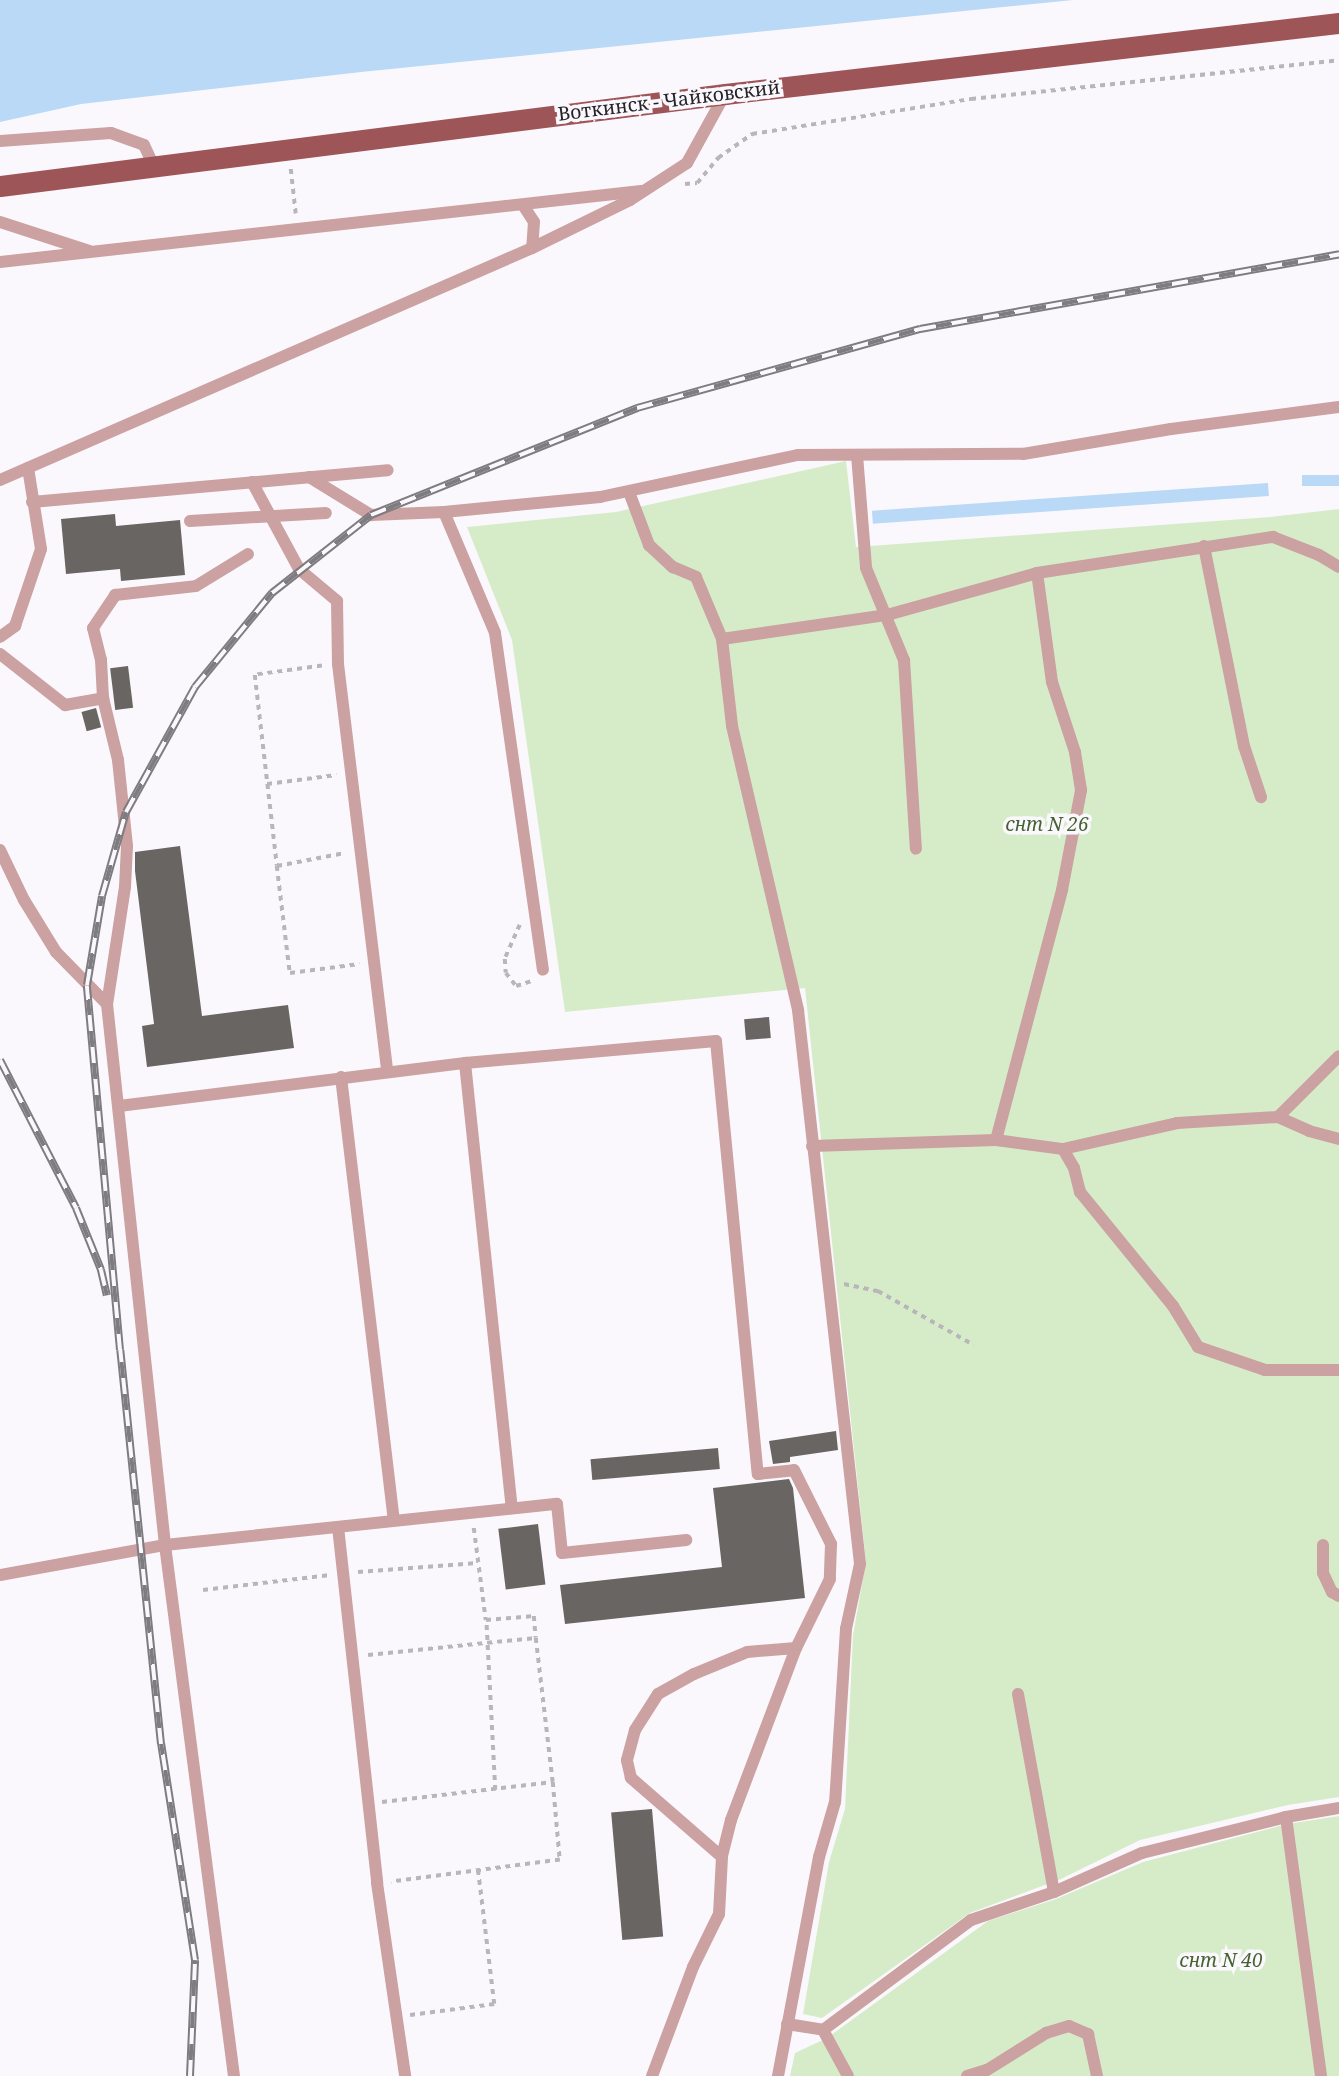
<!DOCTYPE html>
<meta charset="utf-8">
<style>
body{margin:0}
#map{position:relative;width:1339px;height:2076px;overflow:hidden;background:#fbf8fd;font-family:"Noto Serif",serif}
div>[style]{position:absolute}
.green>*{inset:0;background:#d6ecc9}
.water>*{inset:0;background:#b9d9f6;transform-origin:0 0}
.building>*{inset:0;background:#696562;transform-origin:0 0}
.path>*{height:3.5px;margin-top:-1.75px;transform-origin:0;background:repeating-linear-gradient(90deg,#b8b6ba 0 5px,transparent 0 10px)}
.lane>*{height:12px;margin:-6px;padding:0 6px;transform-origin:6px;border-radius:6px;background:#cba1a1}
.primary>*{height:21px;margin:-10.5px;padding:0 10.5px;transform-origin:10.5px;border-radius:10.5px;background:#9d5558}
.rail>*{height:8px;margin-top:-4px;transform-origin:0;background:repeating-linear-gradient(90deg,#fbf8fd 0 16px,#7e7c80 0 32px);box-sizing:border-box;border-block:2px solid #7e7c80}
span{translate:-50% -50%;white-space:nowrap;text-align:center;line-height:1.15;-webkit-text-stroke:7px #fbf8fd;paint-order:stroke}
.street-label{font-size:19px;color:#252426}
.park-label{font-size:19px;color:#456230;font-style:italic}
</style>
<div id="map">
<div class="green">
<div style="clip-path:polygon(846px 461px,856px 547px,1270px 517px,1339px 509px,1339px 1797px,1288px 1805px,1140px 1840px,1061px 1879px,970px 1913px,822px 2018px,803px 2014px,829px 1862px,845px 1809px,853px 1635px,866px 1562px,805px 988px,565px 1012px,512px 640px,467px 527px,616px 512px)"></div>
<div style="clip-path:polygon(1339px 1816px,1339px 2076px,790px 2076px,795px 2053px,827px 2038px,988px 1921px,1056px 1899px,1143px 1862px,1287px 1824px)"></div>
</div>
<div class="water">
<div style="clip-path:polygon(0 0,1073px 0,361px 72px,81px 104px,0 122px)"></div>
<div style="left:1339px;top:475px;width:11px;height:37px;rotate:90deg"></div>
<div style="left:1268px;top:483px;width:13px;height:397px;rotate:86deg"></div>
</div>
<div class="building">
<div style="clip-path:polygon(115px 514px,116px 526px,180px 520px,185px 575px,121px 581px,120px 569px,66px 574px,61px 519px)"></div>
<div style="left:128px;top:666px;width:42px;height:18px;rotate:83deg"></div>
<div style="left:96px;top:708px;width:20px;height:15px;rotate:75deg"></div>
<div style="clip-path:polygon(180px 846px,202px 1016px,288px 1005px,294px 1048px,147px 1067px,142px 1026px,154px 1024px,135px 871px,135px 852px)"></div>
<div style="left:769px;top:1017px;width:21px;height:25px;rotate:85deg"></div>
<div style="clip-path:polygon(836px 1431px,838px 1450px,790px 1457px,790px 1462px,773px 1464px,769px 1441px)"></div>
<div style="left:718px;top:1448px;width:21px;height:128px;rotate:85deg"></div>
<div style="clip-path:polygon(789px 1479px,793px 1488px,805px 1598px,565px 1624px,560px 1585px,722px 1567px,713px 1488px)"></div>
<div style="left:538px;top:1524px;width:61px;height:40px;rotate:83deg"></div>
<div style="left:652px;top:1809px;width:128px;height:41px;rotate:85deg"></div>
</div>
<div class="path">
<div style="left:291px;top:169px;width:45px;rotate:83.7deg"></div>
<div style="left:685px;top:184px;width:12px;rotate:-5deg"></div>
<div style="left:697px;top:183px;width:33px;rotate:-50deg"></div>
<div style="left:718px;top:158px;width:42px;rotate:-35.2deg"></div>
<div style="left:752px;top:134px;width:222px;rotate:-9.1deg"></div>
<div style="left:971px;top:99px;width:370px;rotate:-6deg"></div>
<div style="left:322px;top:666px;width:68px;rotate:172.3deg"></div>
<div style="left:255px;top:675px;width:192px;rotate:83.4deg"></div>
<div style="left:277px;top:866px;width:108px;rotate:83.1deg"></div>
<div style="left:290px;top:973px;width:70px;rotate:-7.4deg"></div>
<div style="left:267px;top:784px;width:70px;rotate:-7.4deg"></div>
<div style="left:277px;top:866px;width:69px;rotate:-10.8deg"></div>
<div style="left:520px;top:925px;width:37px;rotate:114deg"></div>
<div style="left:505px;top:959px;width:14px;rotate:86deg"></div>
<div style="left:506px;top:973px;width:16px;rotate:52deg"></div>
<div style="left:516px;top:986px;width:16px;rotate:-18deg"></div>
<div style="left:844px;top:1284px;width:35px;rotate:12deg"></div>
<div style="left:878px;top:1291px;width:110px;rotate:29.4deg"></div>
<div style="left:474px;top:1528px;width:93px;rotate:82.6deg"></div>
<div style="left:358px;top:1572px;width:120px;rotate:-4.3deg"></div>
<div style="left:203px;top:1590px;width:128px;rotate:-6.7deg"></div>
<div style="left:368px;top:1655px;width:169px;rotate:-5.8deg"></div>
<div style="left:536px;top:1638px;width:145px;rotate:83.3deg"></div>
<div style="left:553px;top:1782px;width:78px;rotate:84.9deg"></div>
<div style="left:560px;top:1860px;width:170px;rotate:172.6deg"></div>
<div style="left:495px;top:1790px;width:170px;rotate:-93deg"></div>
<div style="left:486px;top:1620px;width:48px;rotate:-4.8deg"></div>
<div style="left:534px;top:1616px;width:22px;rotate:85deg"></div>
<div style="left:382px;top:1802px;width:172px;rotate:-6.7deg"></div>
<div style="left:410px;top:2015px;width:85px;rotate:-7.5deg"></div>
<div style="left:494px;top:2004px;width:134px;rotate:-96.9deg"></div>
</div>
<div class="lane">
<div style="left:0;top:141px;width:111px;rotate:-4.1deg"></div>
<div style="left:111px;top:133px;width:35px;rotate:20deg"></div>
<div style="left:144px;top:145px;width:23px;rotate:65deg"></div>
<div style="left:523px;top:205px;width:20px;rotate:57deg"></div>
<div style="left:534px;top:222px;width:26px;rotate:94deg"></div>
<div style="left:0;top:222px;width:94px;rotate:18deg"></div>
<div style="left:0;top:262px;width:645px;rotate:-6.32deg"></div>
<div style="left:857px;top:455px;width:113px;rotate:85.4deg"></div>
<div style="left:866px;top:568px;width:100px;rotate:67.6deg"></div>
<div style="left:904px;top:660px;width:189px;rotate:86.4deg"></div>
<div style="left:309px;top:477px;width:73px;rotate:31.5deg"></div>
<div style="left:371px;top:515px;width:73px;rotate:-2.4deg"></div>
<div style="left:444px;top:512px;width:157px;rotate:-5.5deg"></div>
<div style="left:600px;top:497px;width:202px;rotate:-12deg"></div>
<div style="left:798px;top:455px;width:225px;rotate:-0.3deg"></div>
<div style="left:1023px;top:454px;width:150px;rotate:-9.6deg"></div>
<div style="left:1171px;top:429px;width:169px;rotate:-7.5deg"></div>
<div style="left:0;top:480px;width:580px;rotate:-23.56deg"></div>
<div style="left:532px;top:248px;width:109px;rotate:-26.1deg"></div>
<div style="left:630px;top:200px;width:68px;rotate:-33deg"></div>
<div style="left:687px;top:163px;width:79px;rotate:-61.2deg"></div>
<div style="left:252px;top:482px;width:99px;rotate:61.6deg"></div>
<div style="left:299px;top:569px;width:50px;rotate:40.1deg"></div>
<div style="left:337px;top:601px;width:63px;rotate:89.1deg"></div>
<div style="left:338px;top:664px;width:410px;rotate:83.1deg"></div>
<div style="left:629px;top:492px;width:57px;rotate:69.3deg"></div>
<div style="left:649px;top:545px;width:33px;rotate:43deg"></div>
<div style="left:673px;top:567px;width:25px;rotate:23deg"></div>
<div style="left:696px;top:577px;width:67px;rotate:67.2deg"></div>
<div style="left:722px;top:639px;width:88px;rotate:83.4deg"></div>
<div style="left:732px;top:726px;width:292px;rotate:76.9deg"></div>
<div style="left:798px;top:1010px;width:557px;rotate:83.61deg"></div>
<div style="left:860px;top:1564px;width:66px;rotate:102.2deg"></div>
<div style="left:846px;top:1629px;width:173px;rotate:93.6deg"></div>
<div style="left:835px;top:1802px;width:57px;rotate:106.2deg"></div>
<div style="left:819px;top:1857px;width:223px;rotate:100.6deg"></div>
<div style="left:32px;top:502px;width:357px;rotate:-5.1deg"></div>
<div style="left:444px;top:512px;width:131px;rotate:67.1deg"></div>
<div style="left:495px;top:633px;width:340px;rotate:81.9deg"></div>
<div style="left:190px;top:521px;width:136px;rotate:-3.4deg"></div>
<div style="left:1204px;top:546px;width:204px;rotate:78.7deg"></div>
<div style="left:1244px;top:746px;width:54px;rotate:71.6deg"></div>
<div style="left:0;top:637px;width:19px;rotate:-36deg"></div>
<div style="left:15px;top:626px;width:81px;rotate:-71.3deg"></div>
<div style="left:41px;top:549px;width:82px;rotate:-99.1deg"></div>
<div style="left:722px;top:639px;width:167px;rotate:-8.3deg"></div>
<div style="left:887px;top:615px;width:156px;rotate:-15.6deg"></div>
<div style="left:1037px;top:573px;width:239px;rotate:-8.7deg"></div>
<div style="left:1273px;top:537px;width:49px;rotate:21.4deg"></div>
<div style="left:1319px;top:555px;width:23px;rotate:31deg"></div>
<div style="left:0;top:654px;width:83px;rotate:38.1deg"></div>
<div style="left:65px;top:705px;width:39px;rotate:-10deg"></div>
<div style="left:103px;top:698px;width:38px;rotate:-93deg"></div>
<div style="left:101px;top:660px;width:33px;rotate:-104deg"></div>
<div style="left:93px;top:628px;width:40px;rotate:-56deg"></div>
<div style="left:115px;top:595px;width:81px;rotate:-6.3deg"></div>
<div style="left:196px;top:586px;width:61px;rotate:-31.6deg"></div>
<div style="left:103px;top:698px;width:64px;rotate:76.4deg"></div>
<div style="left:118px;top:760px;width:86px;rotate:84deg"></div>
<div style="left:127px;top:846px;width:41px;rotate:92.8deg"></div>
<div style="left:125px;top:887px;width:118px;rotate:98.7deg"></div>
<div style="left:0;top:850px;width:55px;rotate:64.4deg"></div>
<div style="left:24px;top:900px;width:61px;rotate:58.4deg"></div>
<div style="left:56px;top:952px;width:73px;rotate:45.6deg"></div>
<div style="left:107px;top:1004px;width:544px;rotate:83.88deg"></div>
<div style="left:165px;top:1545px;width:535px;rotate:82.6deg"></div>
<div style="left:465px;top:1063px;width:447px;rotate:84deg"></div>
<div style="left:341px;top:1077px;width:446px;rotate:83.2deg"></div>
<div style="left:119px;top:1106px;width:349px;rotate:-7.1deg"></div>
<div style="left:465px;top:1063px;width:252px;rotate:-5deg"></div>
<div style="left:716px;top:1041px;width:435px;rotate:84.5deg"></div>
<div style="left:758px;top:1474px;width:36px;rotate:-6deg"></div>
<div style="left:794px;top:1470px;width:83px;rotate:63.4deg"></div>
<div style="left:831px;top:1544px;width:35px;rotate:92deg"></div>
<div style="left:830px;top:1579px;width:77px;rotate:116.2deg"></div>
<div style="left:796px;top:1648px;width:184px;rotate:110.7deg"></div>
<div style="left:731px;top:1820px;width:38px;rotate:104deg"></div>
<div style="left:722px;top:1857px;width:57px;rotate:93deg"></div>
<div style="left:719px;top:1914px;width:59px;rotate:116.1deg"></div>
<div style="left:693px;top:1967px;width:116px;rotate:110.6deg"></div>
<div style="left:1278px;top:1117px;width:34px;rotate:24deg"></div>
<div style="left:1309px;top:1131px;width:31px;rotate:15deg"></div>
<div style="left:996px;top:1140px;width:259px;rotate:-75.2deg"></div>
<div style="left:1062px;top:890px;width:102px;rotate:-79.2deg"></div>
<div style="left:1081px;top:790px;width:38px;rotate:-99deg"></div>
<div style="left:1075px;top:752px;width:74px;rotate:-108.2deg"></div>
<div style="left:1052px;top:682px;width:110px;rotate:-97.8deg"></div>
<div style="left:812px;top:1146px;width:184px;rotate:-1.9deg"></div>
<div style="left:996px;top:1140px;width:68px;rotate:7.7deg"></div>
<div style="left:1063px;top:1149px;width:117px;rotate:-12.8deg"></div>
<div style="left:1177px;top:1123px;width:101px;rotate:-3.4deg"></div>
<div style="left:1278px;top:1117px;width:86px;rotate:-45deg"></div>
<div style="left:1063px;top:1149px;width:22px;rotate:60deg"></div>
<div style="left:1074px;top:1168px;width:25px;rotate:76deg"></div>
<div style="left:1080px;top:1192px;width:147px;rotate:50.8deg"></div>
<div style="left:1173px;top:1306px;width:48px;rotate:58.6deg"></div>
<div style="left:1198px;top:1347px;width:71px;rotate:18.9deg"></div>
<div style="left:1265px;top:1370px;width:74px"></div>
<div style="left:338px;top:1527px;width:358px;rotate:83.7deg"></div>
<div style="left:377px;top:1883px;width:195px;rotate:81.7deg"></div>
<div style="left:1323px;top:1545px;width:28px;rotate:90deg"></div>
<div style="left:1323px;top:1573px;width:21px;rotate:65deg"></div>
<div style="left:1332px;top:1592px;width:8px;rotate:30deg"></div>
<div style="left:0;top:1575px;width:168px;rotate:-10.3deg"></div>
<div style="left:165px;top:1545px;width:394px;rotate:-6deg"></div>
<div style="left:557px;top:1504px;width:49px;rotate:84.2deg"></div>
<div style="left:562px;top:1553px;width:125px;rotate:-6deg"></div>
<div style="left:1018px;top:1694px;width:201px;rotate:79.7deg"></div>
<div style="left:1286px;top:1817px;width:261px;rotate:82.3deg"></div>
<div style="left:722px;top:1857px;width:121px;rotate:-139deg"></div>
<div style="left:631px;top:1778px;width:18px;rotate:-103deg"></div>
<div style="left:627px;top:1760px;width:31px;rotate:-75deg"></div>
<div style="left:635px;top:1730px;width:43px;rotate:-57.4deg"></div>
<div style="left:658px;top:1694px;width:41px;rotate:-29.1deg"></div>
<div style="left:694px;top:1674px;width:57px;rotate:-22.5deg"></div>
<div style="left:747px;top:1652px;width:49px;rotate:-4.7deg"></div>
<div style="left:787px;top:2024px;width:36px;rotate:9deg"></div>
<div style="left:823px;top:2030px;width:184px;rotate:-36.6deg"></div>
<div style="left:971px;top:1920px;width:88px;rotate:-18.6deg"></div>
<div style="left:1054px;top:1892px;width:96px;rotate:-23.9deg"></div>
<div style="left:1142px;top:1853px;width:148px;rotate:-14deg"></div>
<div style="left:1286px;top:1817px;width:54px;rotate:-9.6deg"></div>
<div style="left:823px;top:2030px;width:52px;rotate:61.5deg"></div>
<div style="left:967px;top:2076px;width:21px;rotate:-17deg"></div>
<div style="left:987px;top:2070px;width:70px;rotate:-32.1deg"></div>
<div style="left:1046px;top:2033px;width:24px;rotate:-17deg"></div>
<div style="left:1069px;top:2026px;width:21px;rotate:23deg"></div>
<div style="left:1088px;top:2034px;width:43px;rotate:77.9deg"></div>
</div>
<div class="primary">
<div style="left:0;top:186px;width:731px;rotate:-7.23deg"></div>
<div style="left:725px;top:94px;width:618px;rotate:-6.6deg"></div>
</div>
<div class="rail">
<div style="left:0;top:1060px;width:166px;rotate:62.8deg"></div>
<div style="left:76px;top:1208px;width:67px;rotate:68deg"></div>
<div style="left:101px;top:1270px;width:26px;rotate:77deg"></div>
<div style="left:190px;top:2076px;width:116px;rotate:-87.5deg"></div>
<div style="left:195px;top:1960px;width:219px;rotate:-98.9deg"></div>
<div style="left:161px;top:1744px;width:396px;rotate:-95.9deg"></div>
<div style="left:120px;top:1350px;width:366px;rotate:-95.2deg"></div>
<div style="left:87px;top:985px;width:90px;rotate:-80.4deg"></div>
<div style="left:102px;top:896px;width:87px;rotate:-74.1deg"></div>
<div style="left:126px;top:812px;width:143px;rotate:-61.1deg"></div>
<div style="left:195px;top:687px;width:122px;rotate:-50.7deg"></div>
<div style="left:272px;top:593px;width:126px;rotate:-38.2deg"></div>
<div style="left:371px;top:515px;width:287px;rotate:-21.9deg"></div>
<div style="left:637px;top:408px;width:294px;rotate:-15.6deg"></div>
<div style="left:920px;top:329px;width:426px;rotate:-10.1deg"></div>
</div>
<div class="street-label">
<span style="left:669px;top:101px;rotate:-7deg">Воткинск - Чайковский</span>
</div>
<div class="park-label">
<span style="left:1047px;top:825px">снт N 26</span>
<span style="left:1221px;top:1961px">снт N 40</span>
</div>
</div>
